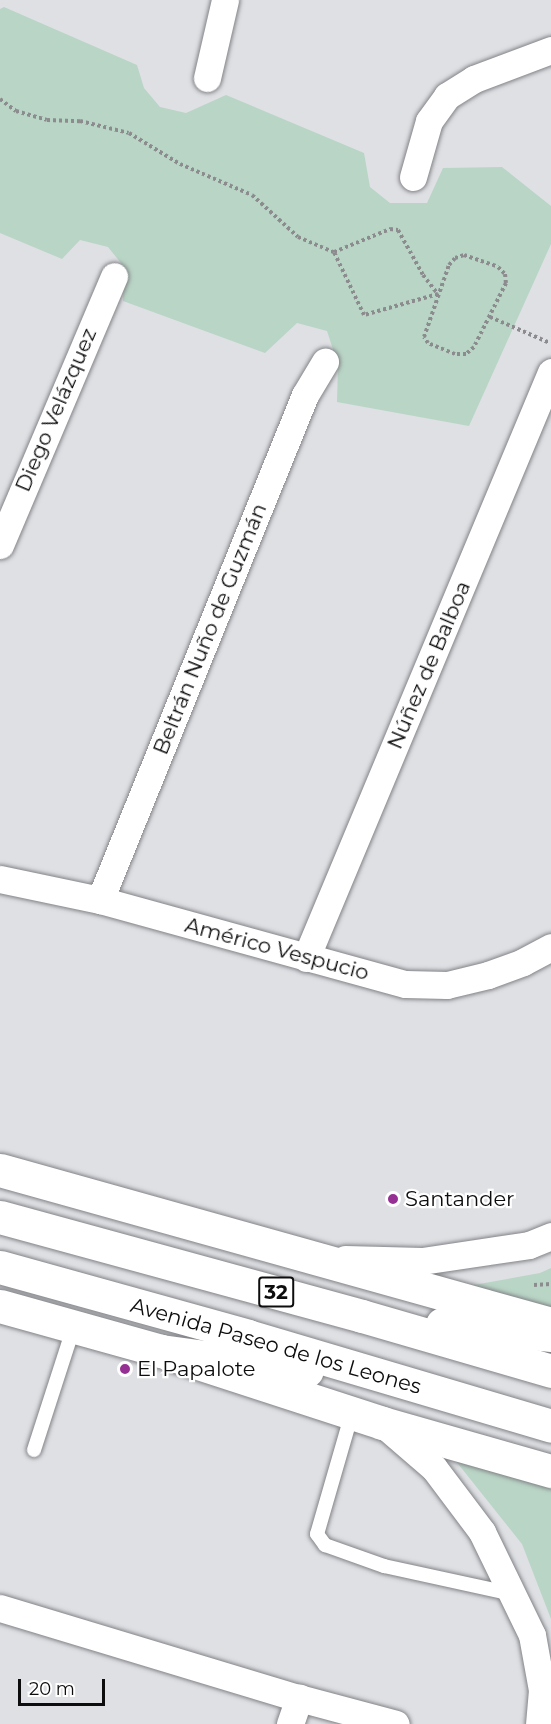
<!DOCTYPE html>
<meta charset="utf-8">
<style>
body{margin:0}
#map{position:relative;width:551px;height:1724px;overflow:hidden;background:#dfe0e4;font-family:Montserrat,sans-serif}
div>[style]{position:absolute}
.green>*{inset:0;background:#b9d5c6}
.path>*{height:4px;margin-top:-2px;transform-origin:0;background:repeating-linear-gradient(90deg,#8c8c8f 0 3px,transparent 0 6px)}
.roads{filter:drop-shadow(0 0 2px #828387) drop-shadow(0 0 2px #828387)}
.service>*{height:14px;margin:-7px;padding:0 7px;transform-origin:7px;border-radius:7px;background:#fff}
.minor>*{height:27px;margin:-13.5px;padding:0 13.5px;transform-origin:13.5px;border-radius:13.5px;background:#fff}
.tertiary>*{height:33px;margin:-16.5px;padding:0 16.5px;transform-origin:16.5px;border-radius:16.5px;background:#fff}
.primary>*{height:33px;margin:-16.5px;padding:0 16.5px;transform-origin:16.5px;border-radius:16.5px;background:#fff}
.dots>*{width:16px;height:16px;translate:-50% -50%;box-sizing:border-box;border:3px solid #fff;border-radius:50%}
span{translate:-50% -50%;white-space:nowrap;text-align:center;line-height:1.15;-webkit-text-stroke:4.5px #fff;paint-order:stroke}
.shield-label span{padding:2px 4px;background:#fff;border:2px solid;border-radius:4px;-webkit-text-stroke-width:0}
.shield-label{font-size:20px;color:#0d0d0e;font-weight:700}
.street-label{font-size:21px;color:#0d0d0e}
.poi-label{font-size:21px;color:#0d0d0e}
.left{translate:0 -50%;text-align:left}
.scale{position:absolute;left:18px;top:1679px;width:87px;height:27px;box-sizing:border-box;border:3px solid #0d0d0e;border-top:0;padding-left:8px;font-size:18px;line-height:21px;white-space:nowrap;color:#0d0d0e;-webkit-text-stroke:4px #fff;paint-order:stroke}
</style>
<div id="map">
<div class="green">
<div style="clip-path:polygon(4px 7px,137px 65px,144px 88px,160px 107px,186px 113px,226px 95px,364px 153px,370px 187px,390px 203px,427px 203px,443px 168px,502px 167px,551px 206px,551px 244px,469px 426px,337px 402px,338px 365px,327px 331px,297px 323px,265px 353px,123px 301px,124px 267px,108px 247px,80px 240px,62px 259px,0 233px,0 9px)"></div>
<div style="clip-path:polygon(551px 1268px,551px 1309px,468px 1286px,540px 1273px)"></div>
<div style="clip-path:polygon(451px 1455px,551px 1484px,551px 1619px,522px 1544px)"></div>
</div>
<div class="path">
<div style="left:0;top:99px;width:20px;rotate:37deg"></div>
<div style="left:16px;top:111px;width:32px;rotate:16deg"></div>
<div style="left:47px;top:120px;width:33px;rotate:2deg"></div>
<div style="left:80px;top:121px;width:50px;rotate:13.8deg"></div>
<div style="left:129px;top:133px;width:60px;rotate:31.3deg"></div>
<div style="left:180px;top:164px;width:78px;rotate:23.3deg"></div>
<div style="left:252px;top:195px;width:62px;rotate:42.4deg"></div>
<div style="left:298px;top:237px;width:39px;rotate:23deg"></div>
<div style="left:390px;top:229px;width:8px;rotate:7deg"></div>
<div style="left:398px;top:230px;width:51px;rotate:60.9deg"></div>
<div style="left:423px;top:275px;width:24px;rotate:52deg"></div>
<div style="left:438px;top:294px;width:77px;rotate:164.2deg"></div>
<div style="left:364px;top:315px;width:70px;rotate:-115.5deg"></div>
<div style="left:334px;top:252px;width:61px;rotate:-22.3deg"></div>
<div style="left:464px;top:255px;width:36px;rotate:19deg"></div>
<div style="left:498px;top:267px;width:10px;rotate:45deg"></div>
<div style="left:505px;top:274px;width:9px;rotate:84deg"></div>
<div style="left:506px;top:283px;width:72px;rotate:116.6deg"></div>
<div style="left:474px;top:347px;width:11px;rotate:139deg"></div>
<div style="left:466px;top:354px;width:11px;rotate:180deg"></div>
<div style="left:455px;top:354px;width:29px;rotate:-158deg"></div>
<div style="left:428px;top:343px;width:7px;rotate:-124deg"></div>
<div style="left:424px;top:337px;width:76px;rotate:-70.9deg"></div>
<div style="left:449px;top:265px;width:9px;rotate:-49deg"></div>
<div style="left:455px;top:258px;width:9px;rotate:-18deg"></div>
<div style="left:490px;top:317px;width:65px;rotate:23.4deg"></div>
<div style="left:534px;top:1285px;width:17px;rotate:-3deg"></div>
</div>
<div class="roads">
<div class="service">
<div style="left:352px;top:1413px;width:126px;rotate:106.1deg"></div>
<div style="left:317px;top:1534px;width:14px;rotate:54deg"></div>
<div style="left:325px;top:1545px;width:63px;rotate:19.6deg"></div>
<div style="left:384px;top:1566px;width:131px;rotate:12.3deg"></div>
<div style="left:34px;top:1450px;width:130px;rotate:-72.1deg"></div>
</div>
<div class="minor">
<div style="left:207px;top:78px;width:80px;rotate:-77deg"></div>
<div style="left:413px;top:177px;width:58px;rotate:-74.1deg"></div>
<div style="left:429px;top:121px;width:31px;rotate:-54deg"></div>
<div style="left:447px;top:96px;width:32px;rotate:-32deg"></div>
<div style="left:474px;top:79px;width:82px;rotate:-20.6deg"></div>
<div style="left:0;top:545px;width:292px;rotate:-67deg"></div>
<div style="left:0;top:879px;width:102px;rotate:11.9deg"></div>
<div style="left:100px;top:900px;width:316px;rotate:15.4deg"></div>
<div style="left:405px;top:984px;width:42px;rotate:1.4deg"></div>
<div style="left:447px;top:985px;width:42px;rotate:-13.7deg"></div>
<div style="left:488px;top:975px;width:37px;rotate:-20deg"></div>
<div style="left:523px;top:962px;width:32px;rotate:-28deg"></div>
<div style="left:100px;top:900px;width:545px;rotate:-67.91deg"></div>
<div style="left:305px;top:395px;width:39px;rotate:-59deg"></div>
<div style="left:306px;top:958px;width:635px;rotate:-67.31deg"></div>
<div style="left:345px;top:1259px;width:77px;rotate:1.5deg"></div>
<div style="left:422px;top:1261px;width:108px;rotate:-8.5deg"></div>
<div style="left:529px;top:1245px;width:24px;rotate:-22deg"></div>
<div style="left:383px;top:1424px;width:67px;rotate:40.8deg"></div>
<div style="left:434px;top:1468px;width:80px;rotate:53.1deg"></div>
<div style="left:482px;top:1532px;width:114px;rotate:64.1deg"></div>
<div style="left:532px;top:1635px;width:56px;rotate:79.7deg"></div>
<div style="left:542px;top:1690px;width:34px;rotate:95deg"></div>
<div style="left:0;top:1608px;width:312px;rotate:16.8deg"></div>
<div style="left:299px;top:1698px;width:100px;rotate:15deg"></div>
<div style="left:290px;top:1724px;width:28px;rotate:-71deg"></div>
</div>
<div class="tertiary">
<div style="left:0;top:1170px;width:572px;rotate:15.62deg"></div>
<div style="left:0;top:1306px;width:167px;rotate:15.6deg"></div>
<div style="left:161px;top:1351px;width:232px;rotate:18deg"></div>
<div style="left:382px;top:1423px;width:176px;rotate:15.9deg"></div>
</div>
<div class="primary">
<div style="left:0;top:1217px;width:375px;rotate:15.3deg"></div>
<div style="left:362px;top:1316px;width:197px;rotate:16.2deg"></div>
<div style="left:0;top:1267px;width:257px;rotate:15.5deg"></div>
<div style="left:248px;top:1336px;width:316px;rotate:16.5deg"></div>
<div style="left:442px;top:1324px;width:110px;rotate:5.8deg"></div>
<div style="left:161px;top:1351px;width:147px;rotate:7.8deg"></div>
</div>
</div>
<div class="dots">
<div style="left:393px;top:1199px;background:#962f93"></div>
<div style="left:125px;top:1369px;background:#962f93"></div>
</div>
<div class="shield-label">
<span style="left:276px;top:1292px">32</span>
</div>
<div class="street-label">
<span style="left:56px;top:410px;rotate:-67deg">Diego Velázquez</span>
<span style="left:210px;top:629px;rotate:-68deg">Beltrán Nuño de Guzmán</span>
<span style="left:429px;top:665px;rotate:-67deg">Núñez de Balboa</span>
<span style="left:277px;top:949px;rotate:15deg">Américo Vespucio</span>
<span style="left:276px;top:1346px;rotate:16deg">Avenida Paseo de los Leones</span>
</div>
<div class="poi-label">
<span class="left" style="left:405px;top:1199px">Santander</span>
<span class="left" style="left:137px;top:1369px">El Papalote</span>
</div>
<div class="scale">20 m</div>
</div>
